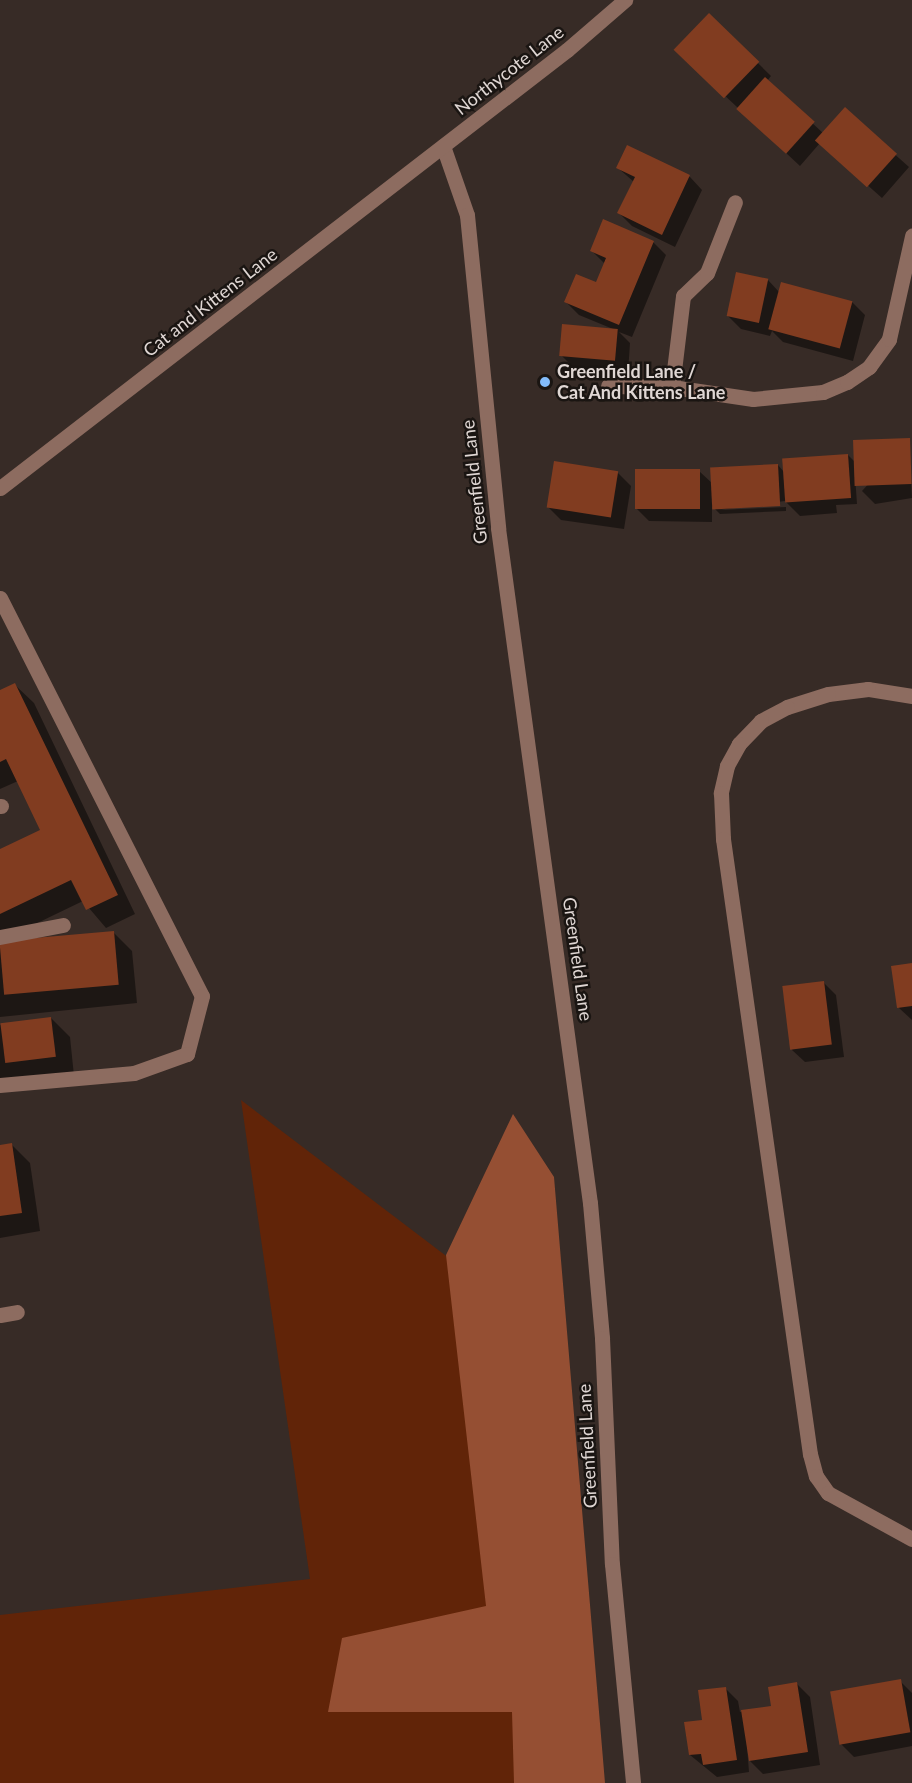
<!DOCTYPE html>
<style>
body{margin:0}
#map{position:relative;width:912px;height:1783px;overflow:hidden;background:#372b26;font-family:Lato,sans-serif}
div>[style]{position:absolute}
.green>*{inset:0;background:#612408}
.forest>*{inset:0;background:#954f33}
.shadow>*{inset:0;background:#0007}
.building>*{inset:0;background:#813c20;transform-origin:0 0}
.minor>*{height:15px;margin:-7.5px;padding:0 7.5px;transform-origin:7.5px;border-radius:7.5px;background:#8d6c60}
.dots>*{width:16px;height:16px;translate:-50% -50%;box-sizing:border-box;border:3px solid #1a1512;border-radius:50%}
span{translate:-50% -50%;white-space:nowrap;text-align:center;line-height:1.15;-webkit-text-stroke:5px #1a1512;paint-order:stroke}
.street-label{font-size:18px;color:#e0d7d4}
.poi-label{font-size:18px;color:#e0d7d4;font-weight:700}
.left{translate:0 -50%;text-align:left}
</style>
<div id="map">
<div class="green">
<div style="clip-path:polygon(241px 1100px,512px 1306px,578px 1783px,0 1783px,0 1615px,310px 1579px)"></div>
</div>
<div class="forest">
<div style="clip-path:polygon(513px 1114px,554px 1177px,605px 1783px,514px 1783px,512px 1712px,328px 1712px,342px 1638px,486px 1606px,446px 1255px)"></div>
</div>
<div class="shadow">
<div style="clip-path:polygon(709px 15px,771px 76px,767px 81px,824px 134px,845px 110px,909px 167px,882px 198px,820px 143px,800px 166px,675px 49px)"></div>
<div style="clip-path:polygon(628px 147px,690px 177px,702px 190px,675px 247px,632px 226px,619px 213px,634px 182px,618px 168px)"></div>
<div style="clip-path:polygon(653px 242px,666px 255px,632px 337px,619px 332px,630px 343px,628px 373px,575px 369px,562px 356px,613px 329px,579px 315px,566px 302px,597px 284px,605px 264px,592px 251px)"></div>
<div style="clip-path:polygon(768px 280px,780px 293px,852px 302px,865px 315px,853px 361px,783px 342px,772px 331px,770px 336px,741px 329px,728px 316px)"></div>
<div style="clip-path:polygon(909px 439px,912px 498px,875px 504px,862px 491px)"></div>
<div style="clip-path:polygon(848px 455px,854px 461px,857px 504px,836px 505px,837px 513px,800px 516px,785px 501px,718px 510px,786px 507px,786px 511px,720px 514px,712px 506px,712px 522px,649px 521px,636px 508px,699px 471px,713px 484px,778px 465px,784px 472px)"></div>
<div style="clip-path:polygon(618px 473px,631px 486px,624px 529px,561px 520px,548px 507px)"></div>
<div style="clip-path:polygon(15px 685px,34px 703px,135px 914px,106px 928px,83px 901px,0 941px,0 851px,42px 831px,18px 781px,0 789px,0 692px)"></div>
<div style="clip-path:polygon(113px 932px,132px 951px,137px 1003px,0 1017px,0 944px)"></div>
<div style="clip-path:polygon(912px 965px,912px 1020px,899px 1008px)"></div>
<div style="clip-path:polygon(823px 982px,836px 995px,844px 1057px,805px 1062px,792px 1050px)"></div>
<div style="clip-path:polygon(51px 1018px,70px 1037px,74px 1076px,0 1085px,0 1025px)"></div>
<div style="clip-path:polygon(11px 1144px,30px 1163px,40px 1231px,0 1238px,0 1146px)"></div>
<div style="clip-path:polygon(900px 1681px,912px 1693px,912px 1746px,854px 1757px,841px 1744px)"></div>
<div style="clip-path:polygon(797px 1684px,810px 1697px,820px 1765px,763px 1774px,750px 1761px,746px 1733px,749px 1772px,717px 1777px,690px 1755px,704px 1721px,725px 1688px,738px 1701px,740px 1712px,772px 1707px)"></div>
</div>
<div class="building">
<div style="left:709px;top:13px;width:70px;height:51px;rotate:44deg"></div>
<div style="left:765px;top:77px;width:67px;height:43px;rotate:42deg"></div>
<div style="left:845px;top:107px;width:70px;height:45px;rotate:42deg"></div>
<div style="clip-path:polygon(627px 145px,690px 175px,662px 235px,617px 213px,635px 177px,616px 168px)"></div>
<div style="clip-path:polygon(603px 219px,654px 241px,619px 325px,564px 302px,576px 274px,596px 282px,606px 258px,590px 251px)"></div>
<div style="left:736px;top:272px;width:33px;height:45px;rotate:12deg"></div>
<div style="left:781px;top:282px;width:74px;height:49px;rotate:15deg"></div>
<div style="left:562px;top:324px;width:56px;height:32px;rotate:5deg"></div>
<div style="left:910px;top:438px;width:46px;height:57px;rotate:88deg"></div>
<div style="left:848px;top:454px;width:44px;height:66px;rotate:86deg"></div>
<div style="left:554px;top:461px;width:65px;height:47px;rotate:9deg"></div>
<div style="left:778px;top:464px;width:42px;height:68px;rotate:87deg"></div>
<div style="left:635px;top:469px;width:65px;height:40px"></div>
<div style="clip-path:polygon(15px 683px,118px 895px,86px 910px,71px 880px,0 914px,0 849px,40px 830px,6px 759px,0 762px,0 690px)"></div>
<div style="left:114px;top:931px;width:54px;height:115px;rotate:85deg"></div>
<div style="clip-path:polygon(912px 963px,912px 1006px,897px 1008px,891px 966px)"></div>
<div style="left:824px;top:981px;width:64px;height:42px;rotate:83deg"></div>
<div style="left:51px;top:1017px;width:40px;height:51px;rotate:83deg"></div>
<div style="clip-path:polygon(12px 1143px,22px 1213px,0 1216px,0 1145px)"></div>
<div style="left:901px;top:1679px;width:54px;height:72px;rotate:80deg"></div>
<div style="clip-path:polygon(797px 1682px,808px 1752px,749px 1761px,741px 1710px,771px 1706px,768px 1687px)"></div>
<div style="clip-path:polygon(726px 1687px,737px 1760px,703px 1765px,701px 1754px,689px 1755px,684px 1722px,702px 1720px,698px 1690px)"></div>
</div>
<div class="minor">
<div style="left:443px;top:146px;width:73px;rotate:70.8deg"></div>
<div style="left:467px;top:215px;width:315px;rotate:84.3deg"></div>
<div style="left:498px;top:528px;width:681px;rotate:82.24deg"></div>
<div style="left:590px;top:1203px;width:136px;rotate:84.9deg"></div>
<div style="left:602px;top:1338px;width:226px;rotate:87.5deg"></div>
<div style="left:612px;top:1564px;width:220px;rotate:84.5deg"></div>
<div style="left:608px;top:386px;width:64px;rotate:0.9deg"></div>
<div style="left:672px;top:387px;width:82px;rotate:8.4deg"></div>
<div style="left:753px;top:399px;width:70px;rotate:-5.7deg"></div>
<div style="left:823px;top:392px;width:26px;rotate:-23deg"></div>
<div style="left:847px;top:382px;width:27px;rotate:-34deg"></div>
<div style="left:869px;top:367px;width:34px;rotate:-54deg"></div>
<div style="left:889px;top:339px;width:106px;rotate:-77.4deg"></div>
<div style="left:672px;top:387px;width:92px;rotate:-83.1deg"></div>
<div style="left:683px;top:296px;width:33px;rotate:-44deg"></div>
<div style="left:707px;top:273px;width:76px;rotate:-68.5deg"></div>
<div style="left:0;top:488px;width:716px;rotate:-37.69deg"></div>
<div style="left:567px;top:50px;width:77px;rotate:-40.8deg"></div>
<div style="left:0;top:598px;width:446px;rotate:63.1deg"></div>
<div style="left:202px;top:996px;width:60px;rotate:104.5deg"></div>
<div style="left:187px;top:1054px;width:56px;rotate:160.3deg"></div>
<div style="left:134px;top:1073px;width:135px;rotate:174.9deg"></div>
<div style="left:912px;top:696px;width:45px;rotate:-171deg"></div>
<div style="left:868px;top:689px;width:40px;rotate:172.9deg"></div>
<div style="left:828px;top:694px;width:43px;rotate:162.4deg"></div>
<div style="left:787px;top:707px;width:30px;rotate:152deg"></div>
<div style="left:761px;top:721px;width:32px;rotate:134deg"></div>
<div style="left:739px;top:744px;width:25px;rotate:119deg"></div>
<div style="left:727px;top:766px;width:28px;rotate:103deg"></div>
<div style="left:721px;top:793px;width:46px;rotate:87.5deg"></div>
<div style="left:723px;top:839px;width:621px;rotate:81.95deg"></div>
<div style="left:810px;top:1454px;width:23px;rotate:75deg"></div>
<div style="left:816px;top:1476px;width:21px;rotate:55deg"></div>
<div style="left:828px;top:1493px;width:96px;rotate:28.7deg"></div>
<div style="left:0;top:806px;width:1px"></div>
<div style="left:0;top:937px;width:64px;rotate:-10.8deg"></div>
<div style="left:0;top:1315px;width:17px;rotate:-10deg"></div>
</div>
<div class="dots">
<div style="left:545px;top:382px;background:#83bcfb"></div>
</div>
<div class="street-label">
<span style="left:509px;top:70px;rotate:-38deg">Northycote Lane</span>
<span style="left:210px;top:302px;rotate:-38deg">Cat and Kittens Lane</span>
<span style="left:474px;top:482px;rotate:-96deg">Greenfield Lane</span>
<span style="left:578px;top:959px;rotate:82deg">Greenfield Lane</span>
<span style="left:587px;top:1446px;rotate:-93deg">Greenfield Lane</span>
</div>
<div class="poi-label">
<span class="left" style="left:557px;top:382px">Greenfield Lane /<br>Cat And Kittens Lane</span>
</div>
</div>
